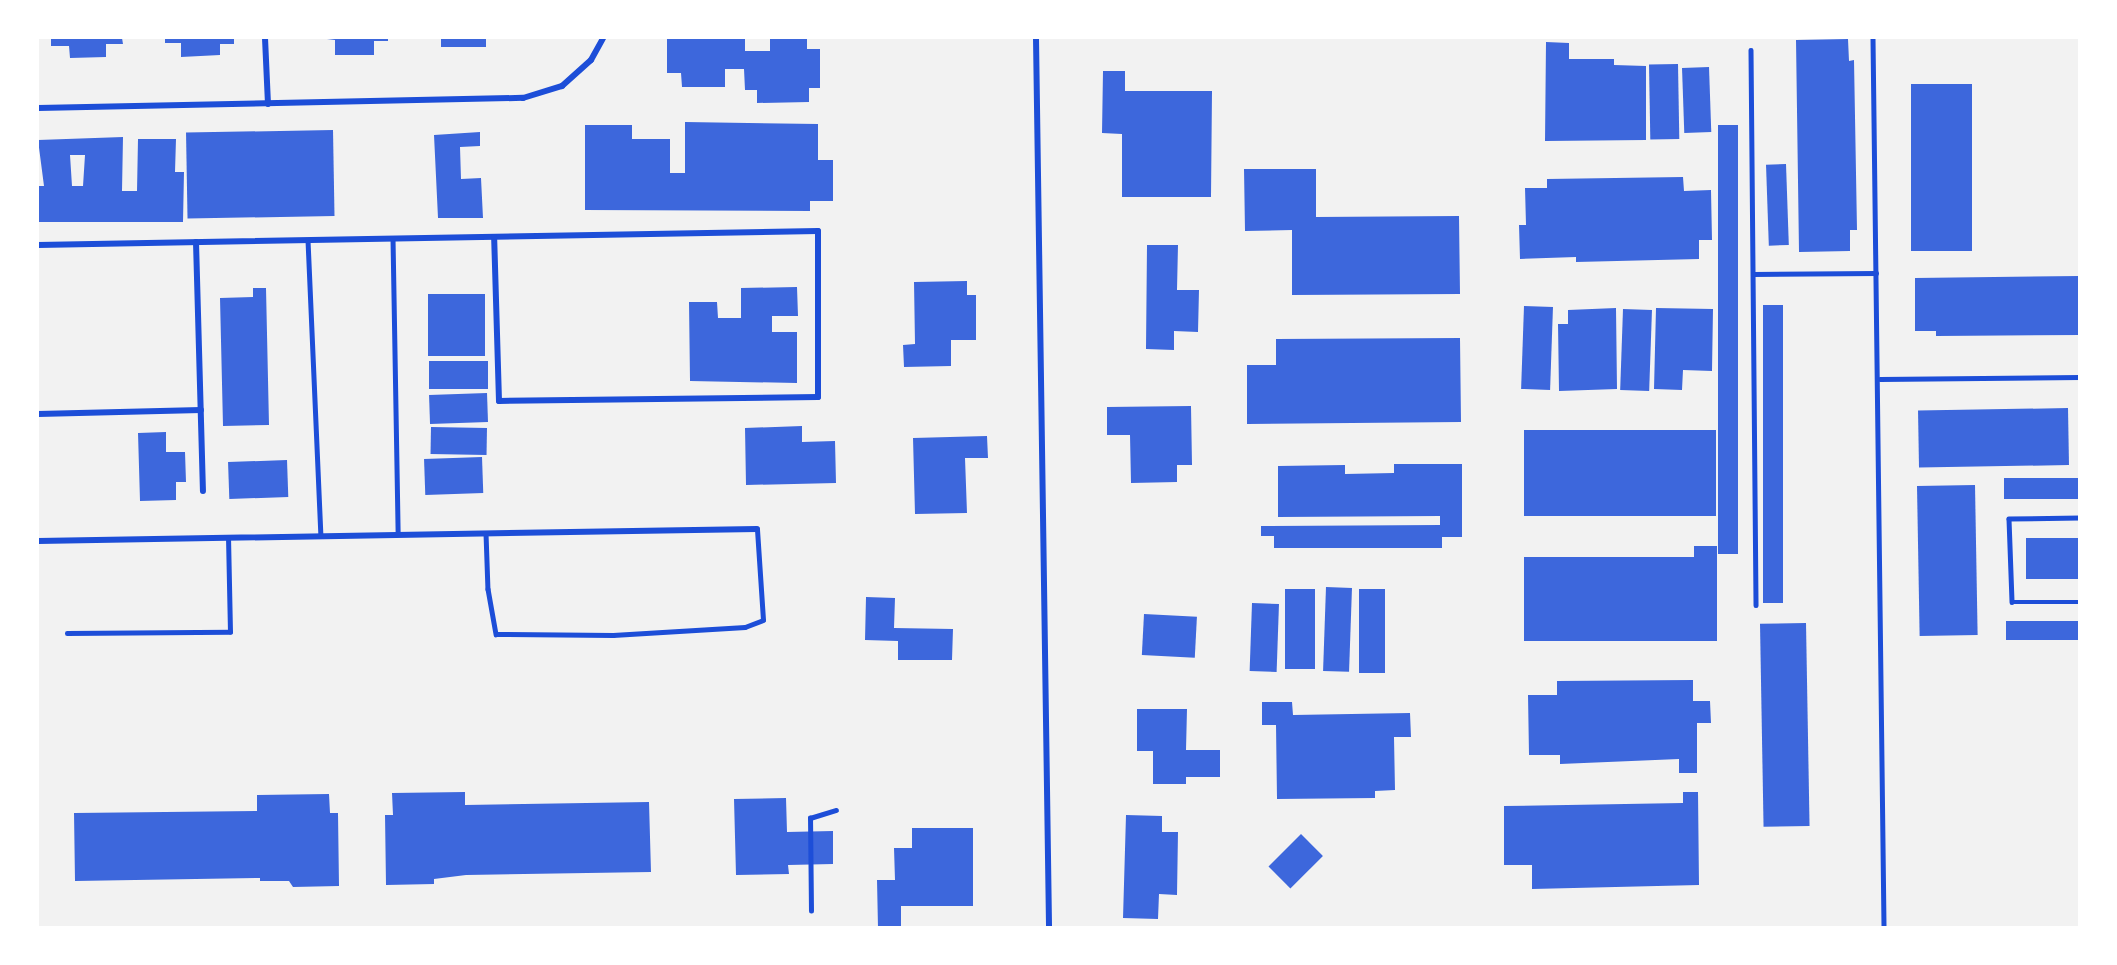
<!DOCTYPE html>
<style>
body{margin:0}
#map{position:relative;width:2117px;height:965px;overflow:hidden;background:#f2f2f2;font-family:Quicksand,sans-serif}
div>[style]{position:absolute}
.building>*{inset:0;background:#3d67dc;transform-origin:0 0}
.service>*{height:4.5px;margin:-2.25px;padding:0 2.25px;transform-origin:2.25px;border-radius:2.25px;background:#1d4ed8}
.minor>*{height:6px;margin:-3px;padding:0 3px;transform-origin:3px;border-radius:3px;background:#1d4ed8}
span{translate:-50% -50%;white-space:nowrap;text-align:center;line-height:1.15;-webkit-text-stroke:5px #fff;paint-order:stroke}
.frame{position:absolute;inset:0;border:39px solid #fff;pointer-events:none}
</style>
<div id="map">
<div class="building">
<div style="clip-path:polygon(51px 38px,122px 38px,123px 44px,106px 44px,106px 57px,70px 58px,69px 46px,51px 46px)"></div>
<div style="clip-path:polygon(165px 38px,234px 38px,234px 44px,220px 44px,220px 55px,181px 57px,181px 43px,165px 43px)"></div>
<div style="clip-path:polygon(319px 38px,388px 38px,388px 41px,374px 41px,374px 55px,335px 55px,335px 40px)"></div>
<div style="left:441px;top:38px;width:45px;height:9px"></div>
<div style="clip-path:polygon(667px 38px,745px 38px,745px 51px,770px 51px,770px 38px,807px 38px,807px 49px,820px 49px,820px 88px,809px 88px,809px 102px,757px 103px,757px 90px,745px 90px,744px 69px,725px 69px,725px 87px,682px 87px,681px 73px,667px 73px)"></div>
<div style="clip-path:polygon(1848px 39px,1849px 61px,1854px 60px,1857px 230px,1850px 230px,1850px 251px,1799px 252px,1796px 40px)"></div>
<div style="clip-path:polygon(1546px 42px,1569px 43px,1569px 59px,1614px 59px,1614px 65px,1646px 66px,1646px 140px,1545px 141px)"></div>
<div style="left:1678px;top:64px;width:75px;height:29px;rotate:89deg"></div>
<div style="left:1709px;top:67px;width:65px;height:27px;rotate:88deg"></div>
<div style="clip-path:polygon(1103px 71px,1125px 71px,1125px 91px,1212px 91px,1211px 197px,1122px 197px,1122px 134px,1102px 133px)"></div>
<div style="left:1911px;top:84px;width:61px;height:167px"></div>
<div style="clip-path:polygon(685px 122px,818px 124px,818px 160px,833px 160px,833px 201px,810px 201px,810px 211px,585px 210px,585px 125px,632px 125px,632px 139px,670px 139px,670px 173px,685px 173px)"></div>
<div style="left:1718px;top:125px;width:20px;height:429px"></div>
<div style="left:333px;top:130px;width:86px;height:147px;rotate:89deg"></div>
<div style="clip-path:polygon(480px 132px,480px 146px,460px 147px,461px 179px,481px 178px,483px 218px,438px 218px,434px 135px)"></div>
<div style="clip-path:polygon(evenodd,123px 137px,122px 191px,137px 191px,138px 139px,176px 139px,175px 172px,184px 172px,183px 222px,38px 222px,38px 186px,44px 186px,38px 140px,123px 137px,70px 155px,85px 155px,83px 186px,72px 186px,70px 155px)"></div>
<div style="left:1786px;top:164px;width:81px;height:20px;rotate:88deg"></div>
<div style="clip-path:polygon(1244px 169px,1316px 169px,1316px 217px,1459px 216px,1460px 294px,1292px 295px,1292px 230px,1245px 231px)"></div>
<div style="clip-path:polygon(1683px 177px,1684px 191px,1711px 190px,1712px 240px,1699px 240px,1699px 259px,1576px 262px,1576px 257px,1520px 259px,1519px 225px,1526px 225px,1525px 188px,1547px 188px,1547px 179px)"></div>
<div style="clip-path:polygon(1147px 245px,1178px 245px,1177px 290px,1199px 290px,1198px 332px,1174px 331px,1174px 350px,1146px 349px)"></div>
<div style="clip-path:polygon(2080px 276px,2080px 335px,1936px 336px,1936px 331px,1915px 331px,1915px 278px)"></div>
<div style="clip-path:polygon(967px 281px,967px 295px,976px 295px,976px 340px,951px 340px,951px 366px,904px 367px,903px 345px,915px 344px,914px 282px)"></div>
<div style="clip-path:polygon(797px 287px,798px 316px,772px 316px,772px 332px,797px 332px,797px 383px,690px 381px,689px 302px,717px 302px,718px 318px,741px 318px,741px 288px)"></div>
<div style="clip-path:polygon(253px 288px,266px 288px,269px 425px,223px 426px,220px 298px,253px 297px)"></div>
<div style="left:428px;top:294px;width:57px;height:62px"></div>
<div style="left:1763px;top:305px;width:20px;height:298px"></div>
<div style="left:1524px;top:306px;width:29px;height:83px;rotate:2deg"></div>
<div style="clip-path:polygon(1616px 308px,1617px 389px,1559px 391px,1558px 324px,1568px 324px,1568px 310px)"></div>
<div style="clip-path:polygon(1656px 308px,1713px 309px,1712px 371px,1683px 370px,1682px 390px,1654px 389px)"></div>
<div style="left:1623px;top:309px;width:29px;height:81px;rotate:2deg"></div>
<div style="clip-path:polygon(1460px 338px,1461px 422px,1247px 424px,1247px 365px,1276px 365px,1276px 339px)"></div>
<div style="left:429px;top:361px;width:59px;height:28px"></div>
<div style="left:487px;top:393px;width:29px;height:58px;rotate:88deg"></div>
<div style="clip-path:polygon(1191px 406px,1192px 465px,1177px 465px,1177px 482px,1131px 483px,1130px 435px,1107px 435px,1107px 407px)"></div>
<div style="left:2068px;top:408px;width:57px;height:150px;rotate:89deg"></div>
<div style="clip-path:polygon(802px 426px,802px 442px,835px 441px,836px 483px,746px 485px,745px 428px)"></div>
<div style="left:431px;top:427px;width:56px;height:27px;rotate:1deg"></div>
<div style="left:1524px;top:430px;width:192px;height:86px"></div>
<div style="clip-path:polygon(166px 432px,166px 452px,185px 452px,186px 482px,176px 482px,176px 500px,140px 501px,138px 433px)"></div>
<div style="clip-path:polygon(987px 436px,988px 458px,965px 458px,967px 513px,915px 514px,913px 438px)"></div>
<div style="left:482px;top:457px;width:36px;height:58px;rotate:88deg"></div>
<div style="left:287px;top:460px;width:37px;height:59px;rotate:88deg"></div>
<div style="clip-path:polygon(1394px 464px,1462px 464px,1462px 537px,1442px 537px,1442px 548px,1274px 548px,1274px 536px,1261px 536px,1261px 526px,1440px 525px,1440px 516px,1278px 517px,1278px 466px,1345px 465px,1345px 474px,1394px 473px)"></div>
<div style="left:2080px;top:478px;width:21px;height:76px;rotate:90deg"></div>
<div style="left:1975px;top:485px;width:150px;height:58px;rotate:89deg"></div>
<div style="left:2080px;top:538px;width:41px;height:54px;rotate:90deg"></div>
<div style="clip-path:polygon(1694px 546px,1717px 546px,1717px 641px,1524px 641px,1524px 557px,1694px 557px)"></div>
<div style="left:1326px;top:587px;width:26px;height:84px;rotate:2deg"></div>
<div style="left:1285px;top:589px;width:30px;height:80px"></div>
<div style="left:1359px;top:589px;width:26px;height:84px"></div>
<div style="clip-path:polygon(866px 597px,895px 598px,894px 628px,953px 629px,952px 660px,898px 660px,898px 641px,865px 640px)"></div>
<div style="left:1252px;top:603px;width:27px;height:68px;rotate:2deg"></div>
<div style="left:1144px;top:614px;width:53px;height:41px;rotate:3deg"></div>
<div style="left:2080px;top:621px;width:19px;height:74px;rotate:90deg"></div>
<div style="left:1806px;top:623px;width:203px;height:46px;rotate:89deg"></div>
<div style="clip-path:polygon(1693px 680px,1693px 701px,1710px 701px,1711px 723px,1697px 723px,1697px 773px,1679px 773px,1679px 759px,1560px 764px,1560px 755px,1529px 755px,1528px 695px,1557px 695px,1557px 681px)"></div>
<div style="clip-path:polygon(1262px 702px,1292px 702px,1293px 715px,1410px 713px,1411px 737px,1394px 737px,1395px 790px,1375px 791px,1375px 798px,1277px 799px,1276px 725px,1262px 725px)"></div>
<div style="clip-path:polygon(1137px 709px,1187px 709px,1186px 750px,1220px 750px,1220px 777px,1186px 777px,1186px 784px,1153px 784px,1153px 751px,1137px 751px)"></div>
<div style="clip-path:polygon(465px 792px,465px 805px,649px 802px,651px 872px,466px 875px,434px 879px,434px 884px,386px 885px,385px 815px,393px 815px,392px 793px)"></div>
<div style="clip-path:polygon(1683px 792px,1698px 792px,1699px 885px,1532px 889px,1532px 865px,1504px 865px,1504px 806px,1683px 803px)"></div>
<div style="clip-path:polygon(329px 794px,330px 813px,338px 813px,339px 886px,293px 887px,289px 881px,260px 881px,260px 878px,75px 881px,74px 813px,257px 811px,257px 795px)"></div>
<div style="clip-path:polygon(786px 798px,787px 832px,833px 831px,833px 864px,788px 865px,789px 874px,736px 875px,734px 799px)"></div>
<div style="clip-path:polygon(1126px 815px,1162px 816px,1162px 832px,1178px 832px,1177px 895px,1159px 894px,1158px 919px,1123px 918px)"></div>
<div style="clip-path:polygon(912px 828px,973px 828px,973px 906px,901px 906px,901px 928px,878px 928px,877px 880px,895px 880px,894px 848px,912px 848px)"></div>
<div style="left:1301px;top:834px;width:31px;height:46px;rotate:45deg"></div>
</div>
<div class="service">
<div style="left:1873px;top:38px;width:890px;rotate:89.29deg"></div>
<div style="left:1751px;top:50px;width:555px;rotate:89.48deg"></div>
<div style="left:393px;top:238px;width:296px;rotate:89deg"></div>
<div style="left:308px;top:240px;width:296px;rotate:87.5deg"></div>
<div style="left:1753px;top:274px;width:123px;rotate:-0.5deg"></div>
<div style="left:1880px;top:379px;width:200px;rotate:-0.6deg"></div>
<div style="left:2080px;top:518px;width:71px;rotate:179.2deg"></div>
<div style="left:2009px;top:519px;width:83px;rotate:87.9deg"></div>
<div style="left:2012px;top:602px;width:68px"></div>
<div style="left:486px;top:533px;width:56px;rotate:88deg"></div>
<div style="left:488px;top:589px;width:46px;rotate:79.9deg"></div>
<div style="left:496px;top:634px;width:117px;rotate:0.5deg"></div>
<div style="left:613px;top:635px;width:132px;rotate:-3.5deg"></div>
<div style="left:745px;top:627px;width:19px;rotate:-21deg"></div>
<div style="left:763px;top:620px;width:91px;rotate:-93.8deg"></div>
<div style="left:67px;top:633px;width:163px;rotate:-0.4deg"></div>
<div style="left:230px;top:632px;width:94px;rotate:-91.2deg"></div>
<div style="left:811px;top:911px;width:93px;rotate:-90.6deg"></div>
<div style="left:810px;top:818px;width:27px;rotate:-17deg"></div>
</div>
<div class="minor">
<div style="left:265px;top:38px;width:66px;rotate:87.4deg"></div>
<div style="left:1036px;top:38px;width:890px;rotate:89.16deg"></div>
<div style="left:38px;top:108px;width:485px;rotate:-1.2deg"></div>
<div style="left:523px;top:98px;width:41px;rotate:-17.1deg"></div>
<div style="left:562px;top:86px;width:39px;rotate:-42deg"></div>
<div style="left:591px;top:60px;width:25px;rotate:-61deg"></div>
<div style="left:196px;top:242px;width:249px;rotate:88.4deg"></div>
<div style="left:38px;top:245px;width:780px;rotate:-1.03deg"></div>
<div style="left:818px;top:231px;width:166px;rotate:90deg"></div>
<div style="left:818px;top:397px;width:319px;rotate:179.3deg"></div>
<div style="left:499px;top:401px;width:164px;rotate:-91.7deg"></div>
<div style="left:38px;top:414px;width:163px;rotate:-1.4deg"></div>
<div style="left:38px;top:541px;width:719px;rotate:-0.96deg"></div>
</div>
<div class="frame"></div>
</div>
